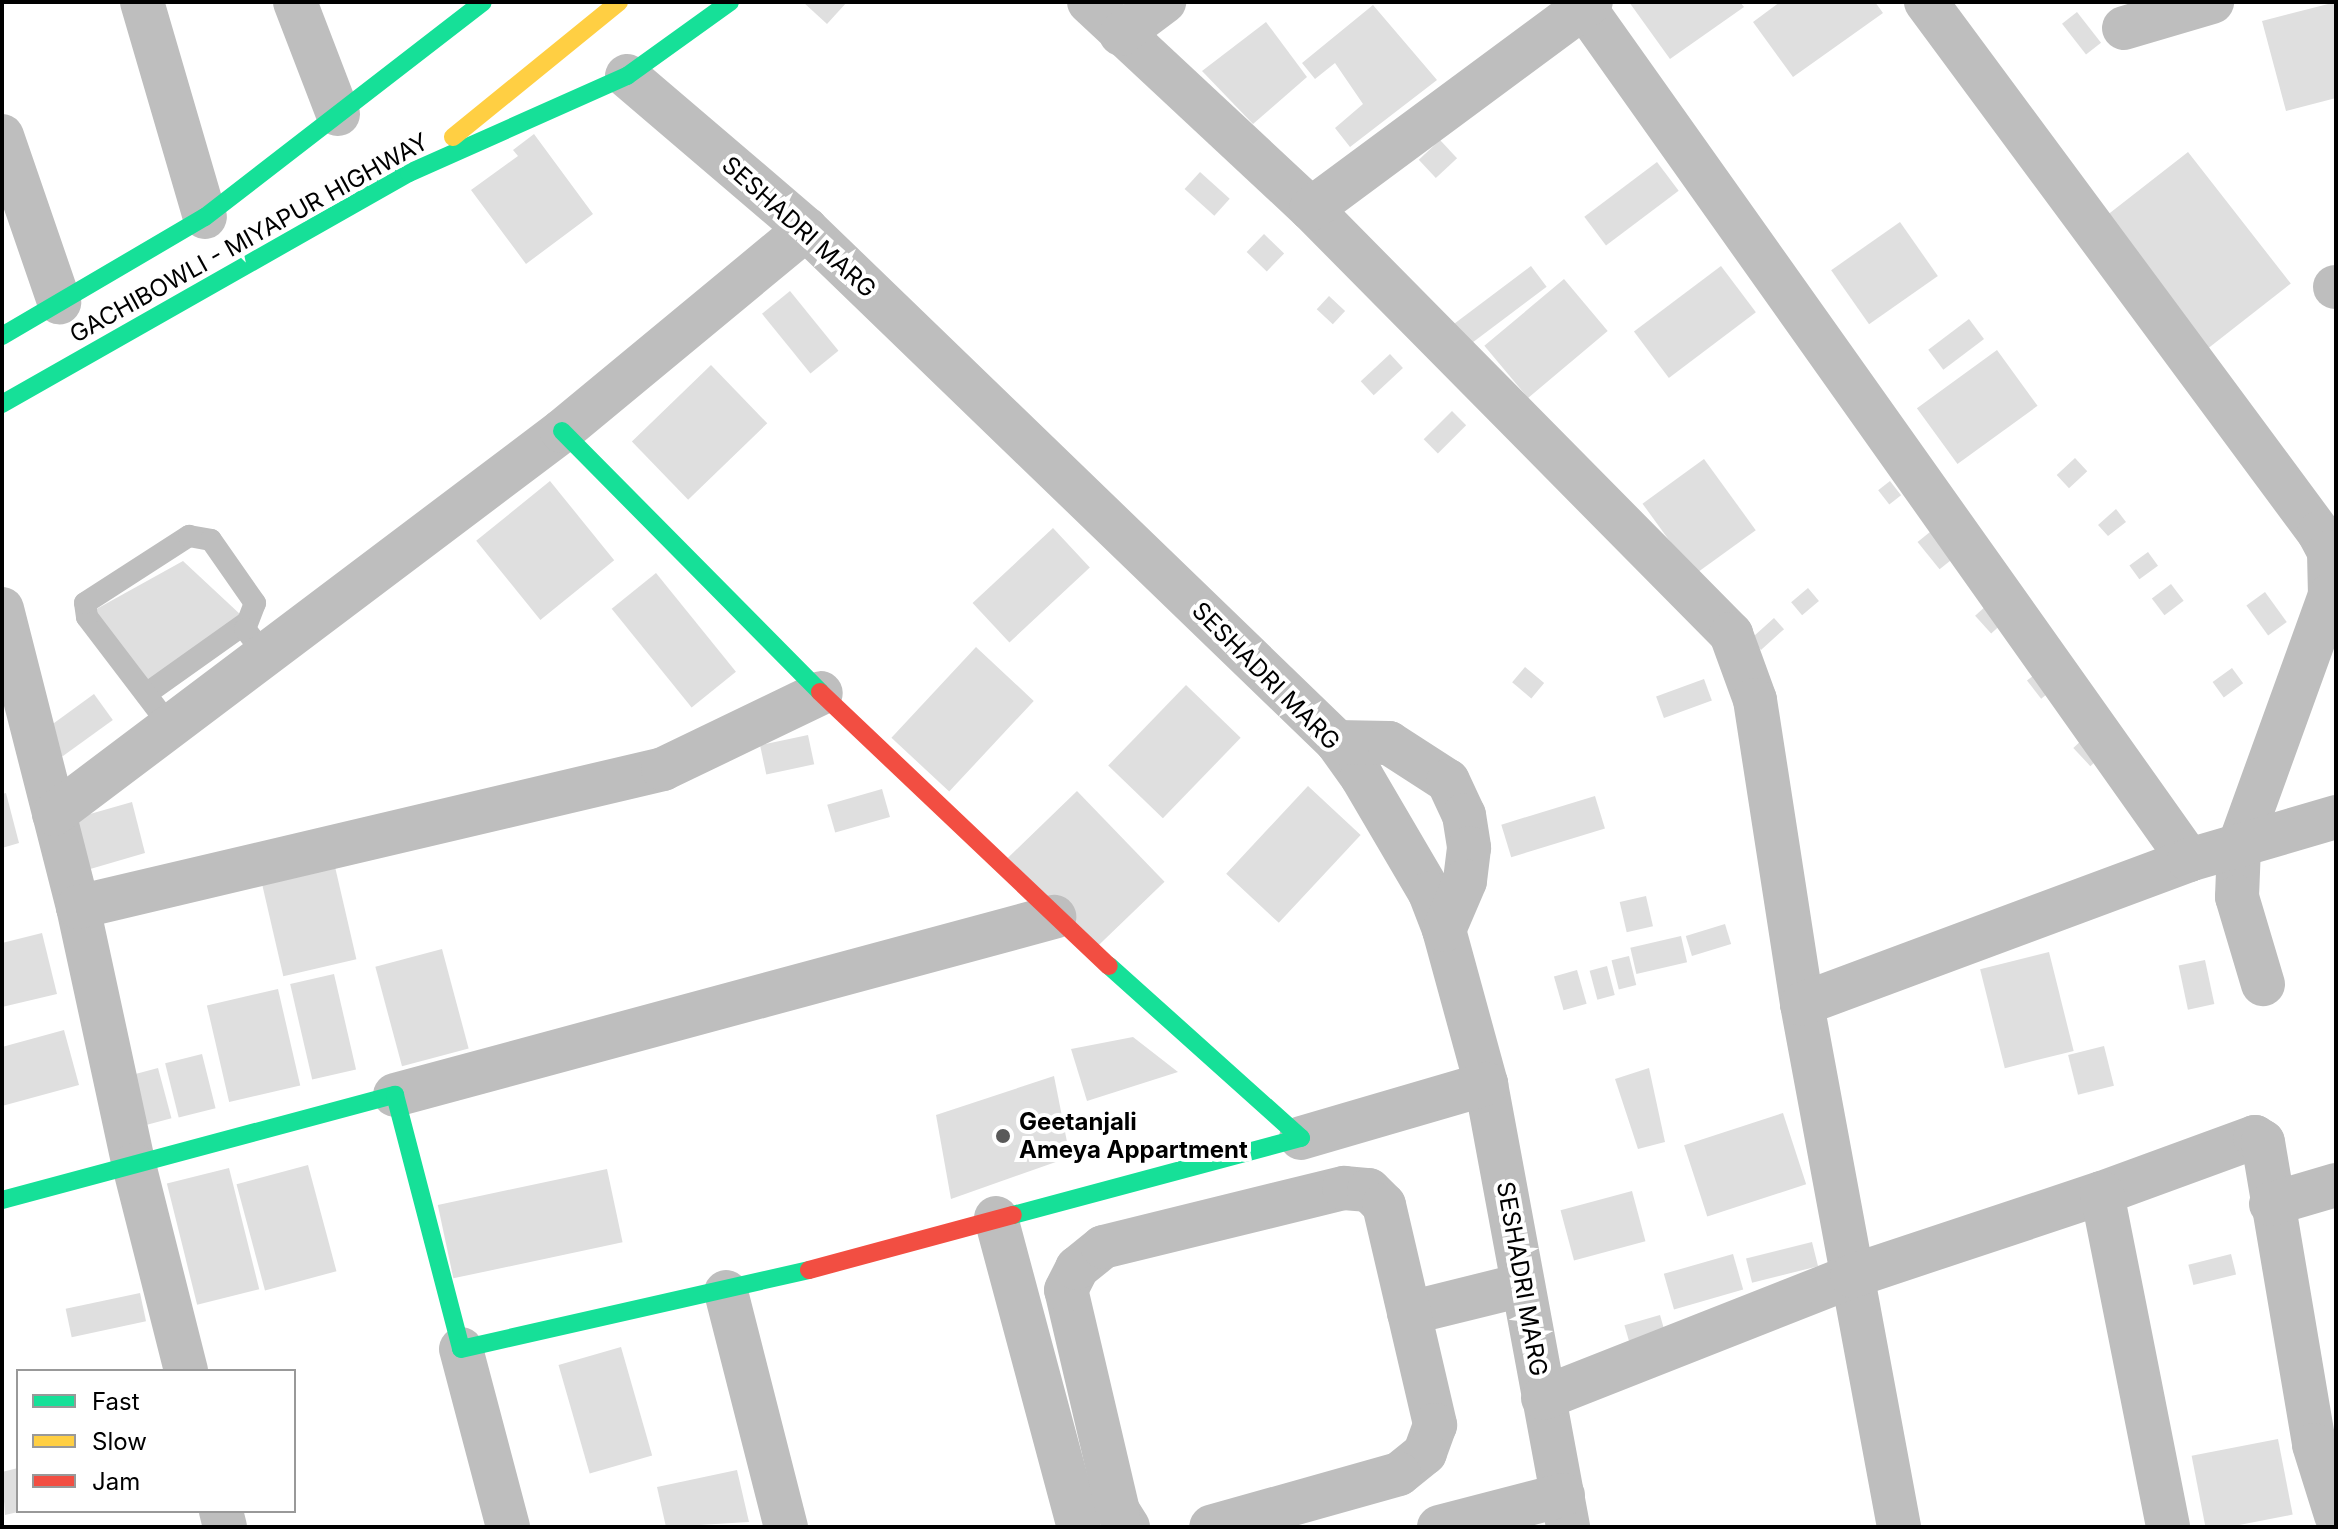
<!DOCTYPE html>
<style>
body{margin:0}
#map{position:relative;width:2338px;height:1529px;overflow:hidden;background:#fff;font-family:Inter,sans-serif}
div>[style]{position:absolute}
.building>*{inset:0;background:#dfdfdf;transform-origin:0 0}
.lane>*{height:22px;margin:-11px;padding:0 11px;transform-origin:11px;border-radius:11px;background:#bebebe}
.street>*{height:44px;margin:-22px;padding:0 22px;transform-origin:22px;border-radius:22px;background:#bebebe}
.fast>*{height:18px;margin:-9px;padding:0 9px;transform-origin:9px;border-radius:9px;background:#16e098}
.slow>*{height:18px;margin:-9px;padding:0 9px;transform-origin:9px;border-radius:9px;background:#ffcf43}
.jam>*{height:18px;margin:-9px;padding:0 9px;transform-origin:9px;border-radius:9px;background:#f24e42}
.dots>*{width:22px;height:22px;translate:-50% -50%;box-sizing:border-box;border:4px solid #fff;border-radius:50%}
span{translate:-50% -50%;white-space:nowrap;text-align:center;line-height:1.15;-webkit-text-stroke:8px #fff;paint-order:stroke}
.street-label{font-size:24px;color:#000}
.poi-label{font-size:24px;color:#000;font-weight:700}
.left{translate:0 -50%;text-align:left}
.frame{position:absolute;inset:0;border:4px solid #000;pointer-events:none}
.legend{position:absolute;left:16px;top:1369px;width:280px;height:144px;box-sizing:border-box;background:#fff;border:2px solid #999;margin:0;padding:10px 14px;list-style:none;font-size:24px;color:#000}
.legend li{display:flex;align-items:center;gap:16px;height:40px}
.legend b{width:40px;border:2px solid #999}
</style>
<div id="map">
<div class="building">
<div style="clip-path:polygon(803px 2px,847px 2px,827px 24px)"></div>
<div style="clip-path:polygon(1629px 2px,1740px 2px,1744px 7px,1670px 59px)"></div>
<div style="clip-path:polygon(1780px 2px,1875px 2px,1883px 13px,1793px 77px,1753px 22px)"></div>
<div style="clip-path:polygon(2336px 2px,2336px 98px,2286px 111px,2262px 21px)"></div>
<div style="clip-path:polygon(1373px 5px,1437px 80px,1350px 147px,1335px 128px,1363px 104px,1335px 63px,1315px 79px,1302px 63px)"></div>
<div style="left:2077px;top:12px;width:39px;height:19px;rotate:52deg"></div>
<div style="clip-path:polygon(1266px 22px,1307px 77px,1253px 124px,1202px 71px)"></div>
<div style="clip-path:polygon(534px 134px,593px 214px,526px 264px,471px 190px,518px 156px,513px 150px)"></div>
<div style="left:1440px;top:140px;width:25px;height:29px;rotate:47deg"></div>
<div style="left:2188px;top:152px;width:167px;height:115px;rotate:52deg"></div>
<div style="left:1657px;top:162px;width:36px;height:91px;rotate:53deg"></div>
<div style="left:1200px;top:172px;width:40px;height:23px;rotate:42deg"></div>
<div style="left:1900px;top:222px;width:66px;height:84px;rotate:55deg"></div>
<div style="left:1264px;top:234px;width:28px;height:25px;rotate:44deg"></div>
<div style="left:1531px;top:266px;width:26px;height:109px;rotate:53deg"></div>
<div style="left:1721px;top:266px;width:58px;height:109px;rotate:53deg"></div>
<div style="left:1564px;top:279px;width:68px;height:104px;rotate:50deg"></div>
<div style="left:790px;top:291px;width:77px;height:36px;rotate:51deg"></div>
<div style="left:1329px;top:296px;width:22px;height:18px;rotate:43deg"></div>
<div style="left:1969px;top:319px;width:25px;height:51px;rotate:53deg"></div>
<div style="left:1997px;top:350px;width:69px;height:99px;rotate:54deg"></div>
<div style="left:1390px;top:354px;width:19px;height:40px;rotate:47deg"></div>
<div style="left:711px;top:365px;width:81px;height:110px;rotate:46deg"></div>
<div style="left:1452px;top:411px;width:20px;height:40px;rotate:45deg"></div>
<div style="left:2075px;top:458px;width:18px;height:25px;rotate:47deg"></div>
<div style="left:1704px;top:459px;width:88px;height:76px;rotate:54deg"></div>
<div style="left:550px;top:481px;width:102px;height:95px;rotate:51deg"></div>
<div style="left:1890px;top:481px;width:18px;height:15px;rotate:52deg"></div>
<div style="clip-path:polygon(2116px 509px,2126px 522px,2108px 536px,2098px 525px)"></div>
<div style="left:1053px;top:528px;width:54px;height:110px;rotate:47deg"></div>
<div style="left:1930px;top:532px;width:35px;height:16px;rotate:51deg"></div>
<div style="left:2148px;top:552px;width:17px;height:23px;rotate:54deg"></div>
<div style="clip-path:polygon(183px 561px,242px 616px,151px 688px,91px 612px)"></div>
<div style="left:656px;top:573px;width:127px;height:57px;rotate:51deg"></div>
<div style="left:2171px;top:584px;width:21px;height:24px;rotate:53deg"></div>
<div style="left:1808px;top:588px;width:17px;height:22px;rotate:50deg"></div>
<div style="left:2265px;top:592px;width:37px;height:23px;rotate:54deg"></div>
<div style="left:1987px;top:605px;width:24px;height:16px;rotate:48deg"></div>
<div style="left:1774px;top:618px;width:15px;height:31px;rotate:48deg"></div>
<div style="left:976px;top:647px;width:79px;height:124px;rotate:43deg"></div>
<div style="left:1525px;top:667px;width:25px;height:20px;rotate:40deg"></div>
<div style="left:2232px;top:668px;width:19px;height:24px;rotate:54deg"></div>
<div style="left:2038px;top:672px;width:23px;height:14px;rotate:52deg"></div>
<div style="left:1704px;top:679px;width:23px;height:51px;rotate:70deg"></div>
<div style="left:1186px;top:685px;width:76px;height:112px;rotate:44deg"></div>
<div style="left:94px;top:694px;width:32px;height:62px;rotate:54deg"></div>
<div style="left:808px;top:735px;width:30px;height:49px;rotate:78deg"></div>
<div style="left:2085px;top:737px;width:25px;height:16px;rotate:47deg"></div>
<div style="left:1308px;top:786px;width:72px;height:120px;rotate:43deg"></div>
<div style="left:882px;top:789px;width:29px;height:57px;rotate:74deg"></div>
<div style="left:1077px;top:791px;width:126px;height:96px;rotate:46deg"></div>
<div style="clip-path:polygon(6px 793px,19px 843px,2px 848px,2px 794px)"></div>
<div style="left:1595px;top:796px;width:34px;height:98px;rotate:73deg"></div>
<div style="clip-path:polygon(132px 802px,145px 853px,80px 872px,76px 818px)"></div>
<div style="left:333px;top:858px;width:104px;height:75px;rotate:77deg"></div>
<div style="left:1646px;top:896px;width:31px;height:27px;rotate:77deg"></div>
<div style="left:1725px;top:924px;width:21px;height:41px;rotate:73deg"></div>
<div style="clip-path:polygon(42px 933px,57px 994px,2px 1007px,2px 943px)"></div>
<div style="left:1681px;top:936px;width:27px;height:52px;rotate:77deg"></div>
<div style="left:442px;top:949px;width:103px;height:69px;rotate:75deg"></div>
<div style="left:2049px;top:952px;width:102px;height:71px;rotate:76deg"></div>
<div style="left:1629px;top:956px;width:30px;height:18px;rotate:76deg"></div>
<div style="left:2205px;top:960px;width:45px;height:27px;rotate:78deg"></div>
<div style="left:1607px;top:966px;width:30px;height:18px;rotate:75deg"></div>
<div style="left:1577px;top:970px;width:35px;height:24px;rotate:74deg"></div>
<div style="left:334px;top:974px;width:98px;height:45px;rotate:77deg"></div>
<div style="left:278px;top:989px;width:99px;height:73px;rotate:77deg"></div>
<div style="clip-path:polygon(64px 1030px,79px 1085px,2px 1106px,2px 1047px)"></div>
<div style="clip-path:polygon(1133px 1037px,1178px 1072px,1087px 1101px,1071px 1049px)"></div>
<div style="left:2104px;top:1046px;width:41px;height:37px;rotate:76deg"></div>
<div style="left:202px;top:1054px;width:56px;height:38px;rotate:76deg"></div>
<div style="left:158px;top:1068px;width:52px;height:35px;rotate:75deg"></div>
<div style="clip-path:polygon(1649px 1068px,1665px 1142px,1638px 1149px,1615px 1079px)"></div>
<div style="clip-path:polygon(1054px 1076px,1070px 1157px,951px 1199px,936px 1115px)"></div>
<div style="left:1783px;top:1113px;width:75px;height:104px;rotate:72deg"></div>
<div style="left:308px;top:1165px;width:110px;height:74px;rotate:75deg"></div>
<div style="left:229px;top:1168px;width:125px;height:64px;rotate:76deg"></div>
<div style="left:607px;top:1169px;width:75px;height:173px;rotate:78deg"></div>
<div style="left:1632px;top:1191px;width:52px;height:74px;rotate:75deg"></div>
<div style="left:1812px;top:1242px;width:25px;height:68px;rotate:76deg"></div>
<div style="left:1733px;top:1254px;width:37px;height:72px;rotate:74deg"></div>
<div style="left:2231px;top:1254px;width:21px;height:44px;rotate:76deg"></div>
<div style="left:140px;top:1293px;width:29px;height:76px;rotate:78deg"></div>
<div style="left:1660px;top:1315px;width:22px;height:37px;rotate:74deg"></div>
<div style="left:621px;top:1347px;width:113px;height:65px;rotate:74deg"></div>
<div style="left:2278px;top:1439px;width:77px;height:88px;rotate:79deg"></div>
<div style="clip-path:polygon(18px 1468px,18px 1512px,5px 1515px,2px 1472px)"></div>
<div style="clip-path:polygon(737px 1470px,749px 1522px,666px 1527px,657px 1487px)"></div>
</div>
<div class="lane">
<div style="left:146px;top:694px;width:123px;rotate:-35.4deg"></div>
<div style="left:170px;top:726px;width:137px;rotate:-127.3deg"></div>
<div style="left:87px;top:617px;width:14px;rotate:-98deg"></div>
<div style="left:85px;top:603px;width:124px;rotate:-32.8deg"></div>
<div style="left:189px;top:536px;width:22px;rotate:10deg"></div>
<div style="left:211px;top:540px;width:77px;rotate:55.1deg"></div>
<div style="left:255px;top:603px;width:28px;rotate:111deg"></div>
<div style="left:245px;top:629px;width:33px;rotate:52deg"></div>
</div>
<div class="street">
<div style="left:142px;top:2px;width:224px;rotate:73.7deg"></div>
<div style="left:295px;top:2px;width:120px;rotate:69deg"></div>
<div style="left:1089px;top:2px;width:304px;rotate:43deg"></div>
<div style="left:1311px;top:209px;width:598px;rotate:45.34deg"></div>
<div style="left:1731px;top:634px;width:70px;rotate:70deg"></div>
<div style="left:1755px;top:700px;width:308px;rotate:81.2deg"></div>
<div style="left:1802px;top:1004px;width:532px;rotate:79.49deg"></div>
<div style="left:1926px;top:2px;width:661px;rotate:53.49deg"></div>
<div style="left:2319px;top:533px;width:21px;rotate:62deg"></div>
<div style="left:2329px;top:552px;width:43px;rotate:88.7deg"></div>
<div style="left:2330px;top:595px;width:268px;rotate:109.9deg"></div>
<div style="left:2239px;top:847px;width:50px;rotate:92.3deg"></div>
<div style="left:2237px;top:897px;width:91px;rotate:73.4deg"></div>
<div style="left:1584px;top:7px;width:1046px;rotate:54.65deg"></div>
<div style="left:2124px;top:28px;width:92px;rotate:-16.5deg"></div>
<div style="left:1121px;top:34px;width:54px;rotate:-36.7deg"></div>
<div style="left:627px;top:76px;width:235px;rotate:40.5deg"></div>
<div style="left:806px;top:229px;width:738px;rotate:44.01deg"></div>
<div style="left:1337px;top:742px;width:43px;rotate:54.5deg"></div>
<div style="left:1362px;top:777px;width:134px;rotate:59.6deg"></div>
<div style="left:1430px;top:893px;width:40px;rotate:69deg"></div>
<div style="left:1444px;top:930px;width:160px;rotate:74.7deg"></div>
<div style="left:1486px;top:1084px;width:451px;rotate:79.5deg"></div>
<div style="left:2px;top:136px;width:176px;rotate:71deg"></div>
<div style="left:1311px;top:209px;width:348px;rotate:-36.5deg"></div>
<div style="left:2335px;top:287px;width:1px"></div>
<div style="left:2px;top:609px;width:308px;rotate:75.7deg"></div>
<div style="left:78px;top:907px;width:264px;rotate:77.8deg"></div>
<div style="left:134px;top:1165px;width:212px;rotate:75.8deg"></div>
<div style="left:1337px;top:742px;width:52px;rotate:1.1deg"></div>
<div style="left:1389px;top:743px;width:70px;rotate:32.8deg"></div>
<div style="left:1448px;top:781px;width:38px;rotate:65deg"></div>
<div style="left:1464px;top:815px;width:33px;rotate:81deg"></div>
<div style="left:1469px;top:848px;width:33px;rotate:97deg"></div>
<div style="left:1465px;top:881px;width:53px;rotate:113.2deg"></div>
<div style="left:54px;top:814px;width:636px;rotate:-37.01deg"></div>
<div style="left:562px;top:431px;width:317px;rotate:-39.6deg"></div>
<div style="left:78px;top:907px;width:601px;rotate:-13.27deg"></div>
<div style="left:663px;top:769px;width:175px;rotate:-25.7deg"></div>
<div style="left:1802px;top:1004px;width:413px;rotate:-20.4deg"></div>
<div style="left:2189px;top:860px;width:153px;rotate:-16.3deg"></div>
<div style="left:395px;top:1095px;width:683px;rotate:-15.12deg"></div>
<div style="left:1301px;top:1138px;width:193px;rotate:-16.3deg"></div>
<div style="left:2102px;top:1193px;width:163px;rotate:-20.1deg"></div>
<div style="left:2255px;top:1137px;width:9px;rotate:32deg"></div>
<div style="left:2263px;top:1142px;width:307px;rotate:80.4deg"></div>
<div style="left:2314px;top:1445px;width:73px;rotate:72.6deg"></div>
<div style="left:2271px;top:1204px;width:68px;rotate:-16.3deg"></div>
<div style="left:996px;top:1218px;width:320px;rotate:75deg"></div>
<div style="left:726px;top:1292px;width:243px;rotate:75.7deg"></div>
<div style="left:1409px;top:1313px;width:116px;rotate:-13.9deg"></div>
<div style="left:461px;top:1349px;width:184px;rotate:75.2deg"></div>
<div style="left:1543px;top:1398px;width:332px;rotate:-21.5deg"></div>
<div style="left:1852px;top:1276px;width:263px;rotate:-18.4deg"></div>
<div style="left:2102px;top:1193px;width:340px;rotate:78.8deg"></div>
<div style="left:221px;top:1511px;width:16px;rotate:76deg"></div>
<div style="left:1128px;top:1527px;width:19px;rotate:-122deg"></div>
<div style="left:1118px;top:1511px;width:227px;rotate:-103.2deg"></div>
<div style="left:1066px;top:1290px;width:25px;rotate:-63deg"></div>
<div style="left:1077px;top:1268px;width:33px;rotate:-39deg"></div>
<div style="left:1103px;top:1247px;width:248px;rotate:-13.8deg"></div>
<div style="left:1344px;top:1188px;width:25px;rotate:5deg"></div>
<div style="left:1369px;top:1190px;width:21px;rotate:45deg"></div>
<div style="left:1384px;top:1205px;width:226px;rotate:76.9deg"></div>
<div style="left:1435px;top:1425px;width:30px;rotate:110deg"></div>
<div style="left:1425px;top:1453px;width:33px;rotate:141deg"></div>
<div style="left:1399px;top:1474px;width:195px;rotate:164.3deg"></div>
<div style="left:1439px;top:1527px;width:128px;rotate:-14.5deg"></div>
</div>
<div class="fast">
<div style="left:2px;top:336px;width:235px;rotate:-30.4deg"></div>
<div style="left:205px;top:217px;width:351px;rotate:-37.7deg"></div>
<div style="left:2px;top:404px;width:468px;rotate:-29.6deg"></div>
<div style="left:409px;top:173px;width:239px;rotate:-24deg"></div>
<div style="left:627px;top:76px;width:127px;rotate:-35.7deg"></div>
<div style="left:562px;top:431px;width:367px;rotate:45.3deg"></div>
<div style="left:2px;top:1200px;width:407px;rotate:-15deg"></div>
<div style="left:395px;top:1095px;width:262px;rotate:75.4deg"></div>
<div style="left:461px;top:1349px;width:357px;rotate:-12.8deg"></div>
<div style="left:1013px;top:1215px;width:298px;rotate:-15deg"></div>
<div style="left:1301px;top:1138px;width:258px;rotate:-138.1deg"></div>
</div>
<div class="slow">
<div style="left:453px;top:137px;width:214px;rotate:-39.1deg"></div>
</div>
<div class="jam">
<div style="left:820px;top:692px;width:398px;rotate:43.5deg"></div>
<div style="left:809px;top:1270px;width:211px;rotate:-15.1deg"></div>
</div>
<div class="dots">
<div style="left:1003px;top:1136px;background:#595959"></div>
</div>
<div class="street-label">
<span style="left:799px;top:227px;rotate:42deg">SESHADRI MARG</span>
<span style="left:249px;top:238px;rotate:-29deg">GACHIBOWLI - MIYAPUR HIGHWAY</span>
<span style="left:1266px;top:676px;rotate:45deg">SESHADRI MARG</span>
<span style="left:1522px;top:1279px;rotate:80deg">SESHADRI MARG</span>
</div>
<div class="poi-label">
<span class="left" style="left:1019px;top:1136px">Geetanjali<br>Ameya Appartment</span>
</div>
<div class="frame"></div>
<ul class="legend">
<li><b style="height:10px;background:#16e098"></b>Fast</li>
<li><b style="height:10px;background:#ffcf43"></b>Slow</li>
<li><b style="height:10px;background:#f24e42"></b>Jam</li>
</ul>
</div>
